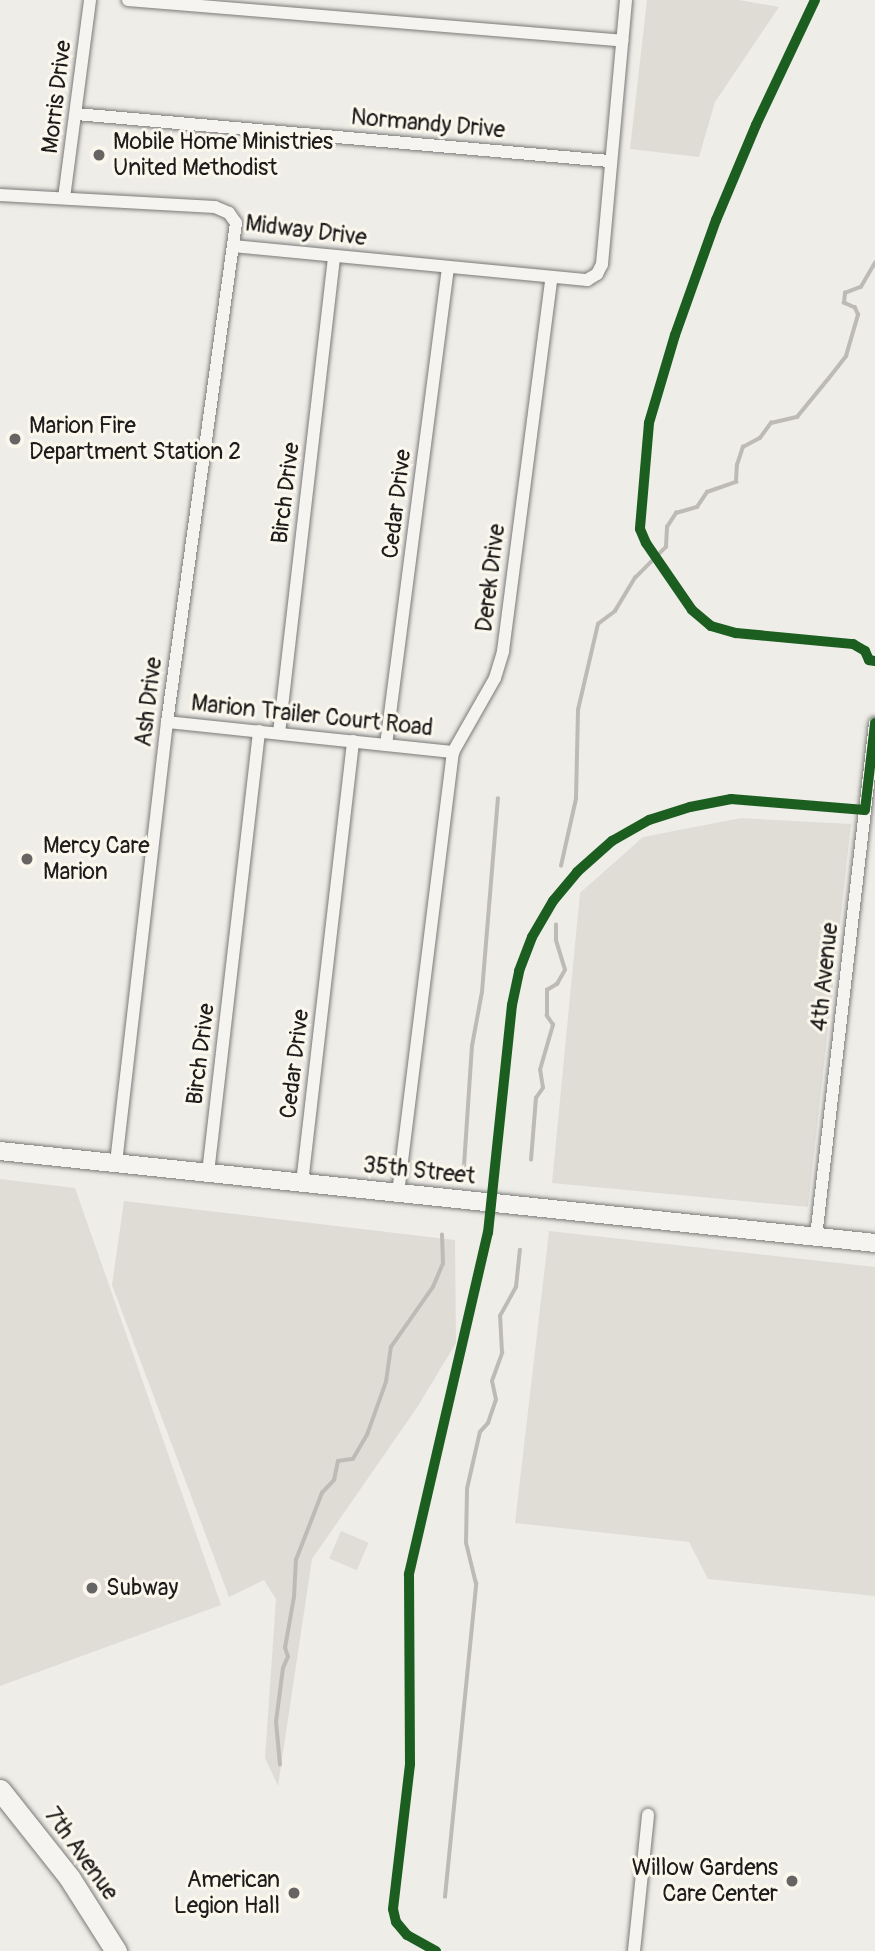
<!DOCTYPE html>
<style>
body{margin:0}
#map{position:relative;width:875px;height:1951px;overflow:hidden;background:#eeede8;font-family:Pangolin,sans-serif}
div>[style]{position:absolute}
.built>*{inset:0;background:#dfddd6;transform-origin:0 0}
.green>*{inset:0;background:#dfdcd5}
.stream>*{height:3.5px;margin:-1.75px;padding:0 1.75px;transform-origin:1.75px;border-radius:1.75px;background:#bebbb6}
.roads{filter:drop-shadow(0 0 2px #7a7a78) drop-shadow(0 0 2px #7a7a78)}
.street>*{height:12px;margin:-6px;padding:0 6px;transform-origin:6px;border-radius:6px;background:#f5f4f0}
.secondary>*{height:18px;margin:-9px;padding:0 9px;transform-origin:9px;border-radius:9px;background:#f5f4f0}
.primary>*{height:21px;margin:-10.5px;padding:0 10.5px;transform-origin:10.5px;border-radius:10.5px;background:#f5f4f0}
.cycleway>*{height:10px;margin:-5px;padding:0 5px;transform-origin:5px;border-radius:5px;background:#1b5e20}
.dots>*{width:19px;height:19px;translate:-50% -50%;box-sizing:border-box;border:4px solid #fbf7ec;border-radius:50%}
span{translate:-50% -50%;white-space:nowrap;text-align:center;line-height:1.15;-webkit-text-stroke:6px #fbf7ec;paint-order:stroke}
.street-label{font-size:23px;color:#1c1c1c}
.poi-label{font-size:23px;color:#1c1c1c}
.left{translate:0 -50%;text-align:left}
.right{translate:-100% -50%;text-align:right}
</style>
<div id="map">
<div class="built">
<div style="clip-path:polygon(741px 818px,851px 824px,808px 1207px,552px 1183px,580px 893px,643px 837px)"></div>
<div style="clip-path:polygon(0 1179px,75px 1188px,221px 1605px,0 1686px)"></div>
<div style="clip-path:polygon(549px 1231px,875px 1267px,875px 1596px,708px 1579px,689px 1542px,515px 1523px)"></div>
<div style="left:341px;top:1531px;width:30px;height:30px;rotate:23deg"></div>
</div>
<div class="green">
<div style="clip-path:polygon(647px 0,739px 0,779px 7px,715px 102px,699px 157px,630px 149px)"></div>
<div style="clip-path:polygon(124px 1201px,455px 1240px,456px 1343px,418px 1406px,312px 1559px,278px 1786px,265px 1758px,276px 1599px,264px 1580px,229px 1597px,112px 1285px)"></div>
</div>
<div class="stream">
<div style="left:561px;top:866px;width:69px;rotate:-77.4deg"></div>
<div style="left:576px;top:799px;width:89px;rotate:-88.7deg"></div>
<div style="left:578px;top:710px;width:88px;rotate:-76.9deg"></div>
<div style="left:598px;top:624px;width:21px;rotate:-37deg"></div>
<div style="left:615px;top:611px;width:39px;rotate:-59deg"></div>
<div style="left:635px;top:578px;width:44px;rotate:-45deg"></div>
<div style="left:666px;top:547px;width:20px;rotate:-87deg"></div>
<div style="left:667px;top:527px;width:17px;rotate:-57deg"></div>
<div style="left:676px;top:513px;width:22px;rotate:-16deg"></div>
<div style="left:697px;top:507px;width:18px;rotate:-56deg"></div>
<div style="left:707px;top:492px;width:31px;rotate:-19deg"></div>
<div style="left:736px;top:482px;width:17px;rotate:-87deg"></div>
<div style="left:737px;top:465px;width:19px;rotate:-72deg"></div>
<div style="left:743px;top:447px;width:19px;rotate:-28deg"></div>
<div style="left:760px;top:438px;width:19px;rotate:-54deg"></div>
<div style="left:771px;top:423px;width:27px;rotate:-13deg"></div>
<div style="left:797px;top:417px;width:50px;rotate:-50.6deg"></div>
<div style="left:829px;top:378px;width:28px;rotate:-52deg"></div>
<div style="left:846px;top:356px;width:43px;rotate:-73.7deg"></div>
<div style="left:858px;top:315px;width:8px;rotate:-113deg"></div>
<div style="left:855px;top:308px;width:12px;rotate:-156deg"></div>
<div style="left:844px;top:303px;width:10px;rotate:-84deg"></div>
<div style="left:845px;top:293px;width:17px;rotate:-21deg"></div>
<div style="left:861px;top:287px;width:28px;rotate:-60deg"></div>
<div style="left:531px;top:1160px;width:62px;rotate:-85.4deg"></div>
<div style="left:536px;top:1098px;width:12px;rotate:-55deg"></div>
<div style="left:543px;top:1088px;width:18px;rotate:-99deg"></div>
<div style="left:540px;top:1070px;width:47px;rotate:-73.9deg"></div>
<div style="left:553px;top:1025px;width:11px;rotate:-124deg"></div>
<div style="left:547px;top:1016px;width:26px;rotate:-90deg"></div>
<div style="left:547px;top:990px;width:12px;rotate:-31deg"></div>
<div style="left:557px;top:984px;width:16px;rotate:-60deg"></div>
<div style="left:565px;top:970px;width:31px;rotate:-107deg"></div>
<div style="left:556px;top:940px;width:15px;rotate:-90deg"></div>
<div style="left:457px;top:1183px;width:18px;rotate:-68deg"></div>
<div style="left:464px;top:1166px;width:120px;rotate:-86.2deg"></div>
<div style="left:472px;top:1046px;width:55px;rotate:-79.5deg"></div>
<div style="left:482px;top:992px;width:194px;rotate:-85.3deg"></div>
<div style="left:280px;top:1765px;width:43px;rotate:-95.3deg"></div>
<div style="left:276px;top:1722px;width:54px;rotate:-82.6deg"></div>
<div style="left:283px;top:1668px;width:12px;rotate:-66deg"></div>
<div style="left:288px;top:1657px;width:9px;rotate:-108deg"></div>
<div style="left:285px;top:1648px;width:52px;rotate:-80deg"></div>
<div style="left:294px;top:1597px;width:37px;rotate:-87deg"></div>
<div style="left:296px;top:1560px;width:72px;rotate:-68.8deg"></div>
<div style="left:322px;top:1493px;width:18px;rotate:-47deg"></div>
<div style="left:334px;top:1480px;width:19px;rotate:-78deg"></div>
<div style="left:338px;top:1461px;width:15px;rotate:-8deg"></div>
<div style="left:353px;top:1459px;width:28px;rotate:-60deg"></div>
<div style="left:367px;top:1435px;width:56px;rotate:-70.3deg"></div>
<div style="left:386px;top:1382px;width:35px;rotate:-82deg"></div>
<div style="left:391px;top:1347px;width:73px;rotate:-55deg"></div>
<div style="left:433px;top:1287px;width:25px;rotate:-67deg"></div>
<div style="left:443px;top:1264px;width:29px;rotate:-92deg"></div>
<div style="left:445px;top:1897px;width:315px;rotate:-84.3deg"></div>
<div style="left:476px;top:1584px;width:42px;rotate:-103.7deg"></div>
<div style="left:466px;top:1543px;width:54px;rotate:-88.9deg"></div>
<div style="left:467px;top:1489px;width:58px;rotate:-77.2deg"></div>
<div style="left:480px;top:1432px;width:12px;rotate:-48deg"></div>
<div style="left:488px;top:1423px;width:24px;rotate:-71deg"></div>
<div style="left:496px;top:1400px;width:19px;rotate:-102deg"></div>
<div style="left:492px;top:1381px;width:30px;rotate:-70deg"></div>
<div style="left:502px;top:1353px;width:37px;rotate:-93deg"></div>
<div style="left:500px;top:1316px;width:33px;rotate:-61deg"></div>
<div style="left:516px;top:1287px;width:37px;rotate:-84deg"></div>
</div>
<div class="roads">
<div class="street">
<div style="left:128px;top:0;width:496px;rotate:4.7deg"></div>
<div style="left:76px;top:114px;width:535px;rotate:5.04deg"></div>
<div style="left:0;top:195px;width:215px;rotate:3.2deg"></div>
<div style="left:215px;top:207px;width:15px;rotate:23deg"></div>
<div style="left:229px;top:213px;width:12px;rotate:55deg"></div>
<div style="left:236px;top:223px;width:504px;rotate:97.87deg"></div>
<div style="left:167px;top:722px;width:445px;rotate:96.6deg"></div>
<div style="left:64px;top:198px;width:200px;rotate:-82.5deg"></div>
<div style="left:233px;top:246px;width:356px;rotate:5.5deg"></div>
<div style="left:587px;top:280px;width:12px;rotate:-31deg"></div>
<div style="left:597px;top:274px;width:11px;rotate:-63deg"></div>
<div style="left:602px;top:264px;width:265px;rotate:-84.8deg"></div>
<div style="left:167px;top:722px;width:288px;rotate:6deg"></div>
<div style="left:279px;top:733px;width:480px;rotate:-83.4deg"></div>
<div style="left:386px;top:745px;width:481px;rotate:-82.6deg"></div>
<div style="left:208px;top:1173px;width:445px;rotate:-83.4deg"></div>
<div style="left:302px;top:1183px;width:445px;rotate:-83.4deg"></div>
<div style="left:398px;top:1193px;width:444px;rotate:-82.9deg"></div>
<div style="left:453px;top:752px;width:85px;rotate:-60.4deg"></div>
<div style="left:495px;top:678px;width:28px;rotate:-73deg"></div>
<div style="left:503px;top:651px;width:375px;rotate:-82.6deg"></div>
<div style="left:816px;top:1237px;width:517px;rotate:-83.45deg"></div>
<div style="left:634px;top:1951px;width:137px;rotate:-84.1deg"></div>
</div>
<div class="secondary">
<div style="left:0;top:1151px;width:880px;rotate:6deg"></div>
</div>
<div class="primary">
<div style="left:0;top:1790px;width:111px;rotate:51.6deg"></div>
<div style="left:69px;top:1877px;width:88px;rotate:57.6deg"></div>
</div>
</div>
<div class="cycleway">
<div style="left:815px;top:0;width:138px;rotate:115.3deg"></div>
<div style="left:756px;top:125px;width:103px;rotate:112.8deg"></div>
<div style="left:716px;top:220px;width:122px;rotate:109.6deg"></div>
<div style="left:675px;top:335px;width:92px;rotate:106.5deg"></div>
<div style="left:649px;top:423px;width:106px;rotate:94.9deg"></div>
<div style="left:640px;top:529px;width:15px;rotate:67deg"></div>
<div style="left:646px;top:543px;width:81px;rotate:55.5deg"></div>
<div style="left:692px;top:610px;width:25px;rotate:40deg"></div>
<div style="left:711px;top:626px;width:26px;rotate:16deg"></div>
<div style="left:736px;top:633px;width:118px;rotate:5.4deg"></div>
<div style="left:853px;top:644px;width:14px;rotate:30deg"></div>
<div style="left:865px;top:651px;width:10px;rotate:66deg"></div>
<div style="left:869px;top:660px;width:6px;rotate:9deg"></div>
<div style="left:436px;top:1951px;width:33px;rotate:-151deg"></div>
<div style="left:407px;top:1935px;width:17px;rotate:-130deg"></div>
<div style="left:396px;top:1922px;width:13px;rotate:-103deg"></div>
<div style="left:393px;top:1909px;width:146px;rotate:-83.3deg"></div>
<div style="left:410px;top:1764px;width:190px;rotate:-90.3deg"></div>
<div style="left:409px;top:1574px;width:350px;rotate:-77deg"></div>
<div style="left:488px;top:1233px;width:229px;rotate:-84deg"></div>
<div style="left:512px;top:1005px;width:35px;rotate:-78deg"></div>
<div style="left:519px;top:971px;width:36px;rotate:-69deg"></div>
<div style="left:532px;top:937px;width:42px;rotate:-59.7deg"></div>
<div style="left:553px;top:901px;width:38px;rotate:-50deg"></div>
<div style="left:577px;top:872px;width:47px;rotate:-41.5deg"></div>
<div style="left:612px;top:841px;width:43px;rotate:-29.6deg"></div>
<div style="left:649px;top:820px;width:43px;rotate:-17.6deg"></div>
<div style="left:690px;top:807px;width:42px;rotate:-11deg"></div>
<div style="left:731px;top:799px;width:134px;rotate:4.7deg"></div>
<div style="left:865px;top:810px;width:88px;rotate:-83.4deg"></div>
</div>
<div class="dots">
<div style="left:99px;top:155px;background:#666563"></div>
<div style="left:15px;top:439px;background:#666563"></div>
<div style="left:27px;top:859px;background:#666563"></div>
<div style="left:92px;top:1588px;background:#666563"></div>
<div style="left:792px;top:1881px;background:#666563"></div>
<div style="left:294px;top:1893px;background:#666563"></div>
</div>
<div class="street-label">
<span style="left:57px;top:97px;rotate:-83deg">Morris Drive</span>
<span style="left:428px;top:124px;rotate:5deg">Normandy Drive</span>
<span style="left:306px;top:231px;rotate:7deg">Midway Drive</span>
<span style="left:286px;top:493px;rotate:-83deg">Birch Drive</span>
<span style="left:397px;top:504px;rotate:-83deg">Cedar Drive</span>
<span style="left:491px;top:578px;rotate:-83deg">Derek Drive</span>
<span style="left:149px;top:702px;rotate:-83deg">Ash Drive</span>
<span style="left:312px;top:716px;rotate:6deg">Marion Trailer Court Road</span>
<span style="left:825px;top:977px;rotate:-84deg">4th Avenue</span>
<span style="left:201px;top:1054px;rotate:-83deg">Birch Drive</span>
<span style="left:295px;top:1064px;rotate:-83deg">Cedar Drive</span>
<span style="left:419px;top:1171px;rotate:6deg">35th Street</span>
<span style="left:81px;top:1854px;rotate:54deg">7th Avenue</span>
</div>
<div class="poi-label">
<span class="left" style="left:113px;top:155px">Mobile Home Ministries<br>United Methodist</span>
<span class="left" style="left:29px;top:439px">Marion Fire<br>Department Station 2</span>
<span class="left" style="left:43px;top:859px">Mercy Care<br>Marion</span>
<span class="left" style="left:106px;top:1588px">Subway</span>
<span class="right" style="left:778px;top:1881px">Willow Gardens<br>Care Center</span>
<span class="right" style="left:280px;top:1893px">American<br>Legion Hall</span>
</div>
</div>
